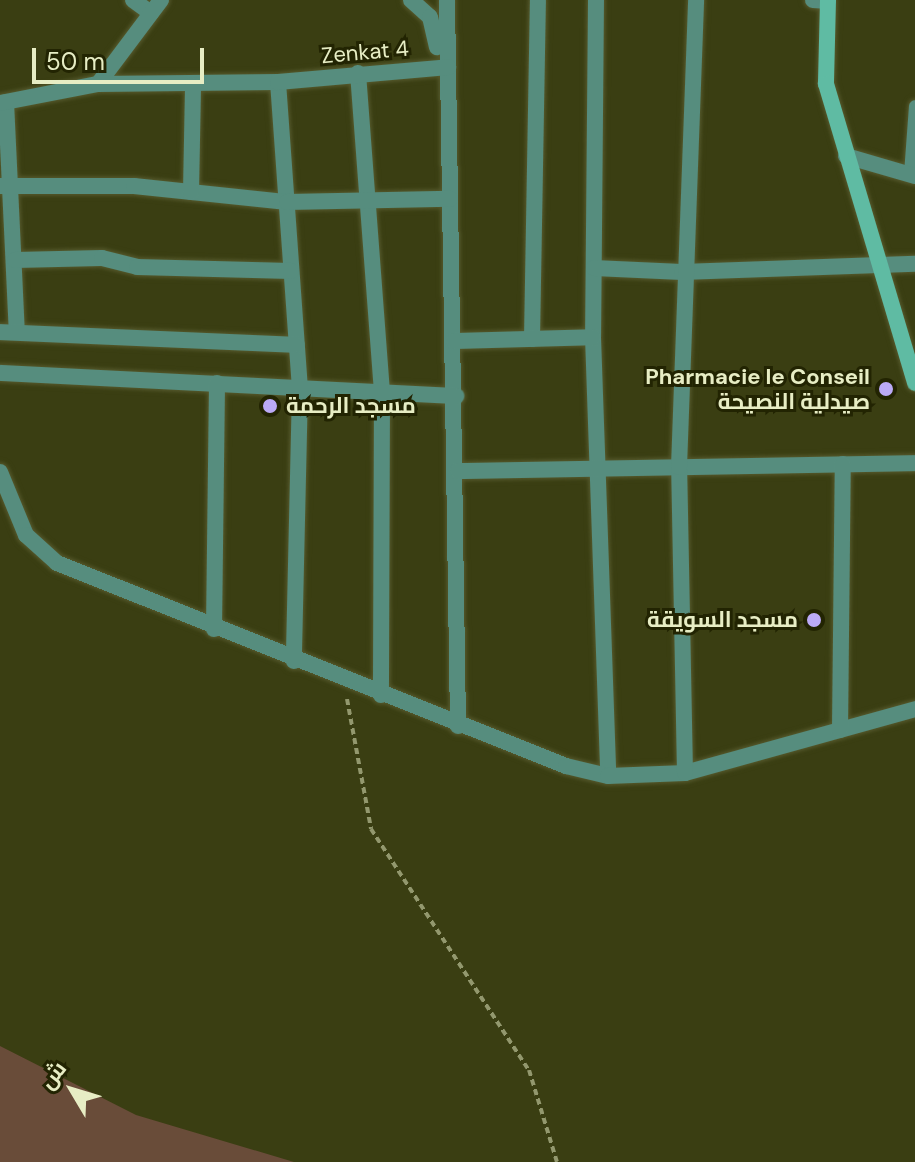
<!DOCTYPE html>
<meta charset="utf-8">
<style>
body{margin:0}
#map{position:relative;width:915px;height:1162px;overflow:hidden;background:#3a3e12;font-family:"DM Sans",Cairo,sans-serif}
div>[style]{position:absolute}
.green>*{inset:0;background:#694c39}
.path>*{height:4px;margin-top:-2px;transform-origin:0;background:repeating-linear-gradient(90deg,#93986e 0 6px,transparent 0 10px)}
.roads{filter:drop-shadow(0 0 2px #565a2e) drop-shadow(0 0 2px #565a2e)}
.lane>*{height:12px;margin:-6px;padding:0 6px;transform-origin:6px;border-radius:6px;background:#568d7e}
.street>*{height:16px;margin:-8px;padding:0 8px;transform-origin:8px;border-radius:8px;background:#568d7e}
.secondary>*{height:16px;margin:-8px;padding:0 8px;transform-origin:8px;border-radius:8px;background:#5fbba3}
.dots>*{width:22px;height:22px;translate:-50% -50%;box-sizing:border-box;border:4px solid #222402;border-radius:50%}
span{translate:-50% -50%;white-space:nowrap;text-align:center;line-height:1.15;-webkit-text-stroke:6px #222402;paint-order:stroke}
.street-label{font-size:22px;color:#e7edc4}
.poi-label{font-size:22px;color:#e7edc4;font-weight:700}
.right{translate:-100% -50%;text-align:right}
.left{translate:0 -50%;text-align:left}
.north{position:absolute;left:32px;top:1050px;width:80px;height:80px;-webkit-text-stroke:6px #222402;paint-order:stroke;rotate:308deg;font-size:22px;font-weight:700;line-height:32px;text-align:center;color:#e7edc4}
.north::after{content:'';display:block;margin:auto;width:28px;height:36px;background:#e7edc4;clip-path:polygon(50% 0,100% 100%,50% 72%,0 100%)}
.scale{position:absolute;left:32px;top:48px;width:172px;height:36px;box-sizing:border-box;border:4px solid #e7edc4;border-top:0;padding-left:10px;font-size:24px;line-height:28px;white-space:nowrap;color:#e7edc4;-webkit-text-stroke:6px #222402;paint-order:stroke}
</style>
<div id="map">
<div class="green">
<div style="clip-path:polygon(0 1046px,136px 1115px,294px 1162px,0 1162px)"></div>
</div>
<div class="path">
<div style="left:347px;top:699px;width:132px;rotate:79.5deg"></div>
<div style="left:371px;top:829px;width:288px;rotate:56.8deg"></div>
<div style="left:529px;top:1070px;width:96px;rotate:73.1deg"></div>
</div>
<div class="roads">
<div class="lane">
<div style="left:910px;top:174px;width:68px;rotate:-85.8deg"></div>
</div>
<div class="street">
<div style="left:133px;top:0;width:22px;rotate:36deg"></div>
<div style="left:411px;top:0;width:25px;rotate:42deg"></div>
<div style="left:430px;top:17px;width:31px;rotate:77deg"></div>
<div style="left:447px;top:0;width:726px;rotate:89.13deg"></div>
<div style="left:596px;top:0;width:337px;rotate:90.5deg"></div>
<div style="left:593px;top:337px;width:439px;rotate:88deg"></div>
<div style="left:813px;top:0;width:15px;rotate:4deg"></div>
<div style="left:358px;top:73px;width:320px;rotate:85.7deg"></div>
<div style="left:382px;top:392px;width:303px;rotate:90.2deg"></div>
<div style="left:278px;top:82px;width:307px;rotate:85.9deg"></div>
<div style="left:300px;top:388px;width:273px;rotate:91.3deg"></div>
<div style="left:98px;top:84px;width:105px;rotate:-53.1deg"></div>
<div style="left:6px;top:102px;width:230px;rotate:87.3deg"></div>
<div style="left:0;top:103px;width:100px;rotate:-11deg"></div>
<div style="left:98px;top:84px;width:180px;rotate:-0.6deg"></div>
<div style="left:278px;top:82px;width:171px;rotate:-5deg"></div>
<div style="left:846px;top:156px;width:72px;rotate:16.2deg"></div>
<div style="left:0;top:186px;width:134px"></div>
<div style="left:134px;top:186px;width:154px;rotate:6deg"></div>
<div style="left:287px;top:202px;width:163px;rotate:-1.1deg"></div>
<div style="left:191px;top:192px;width:107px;rotate:-88.9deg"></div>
<div style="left:15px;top:260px;width:87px;rotate:-1.3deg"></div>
<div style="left:102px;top:258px;width:36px;rotate:14deg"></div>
<div style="left:137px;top:267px;width:154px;rotate:1.5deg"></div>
<div style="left:594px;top:268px;width:88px;rotate:2.6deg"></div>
<div style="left:682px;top:272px;width:233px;rotate:-2deg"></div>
<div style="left:0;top:332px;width:297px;rotate:2.5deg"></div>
<div style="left:532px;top:339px;width:339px;rotate:-89deg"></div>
<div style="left:454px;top:341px;width:139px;rotate:-1.6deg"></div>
<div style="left:0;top:373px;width:457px;rotate:2.9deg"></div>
<div style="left:458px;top:471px;width:457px;rotate:-1deg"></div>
<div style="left:0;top:472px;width:68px;rotate:67.6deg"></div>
<div style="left:26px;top:535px;width:42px;rotate:42.1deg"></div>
<div style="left:57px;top:563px;width:548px;rotate:21.74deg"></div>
<div style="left:566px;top:766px;width:43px;rotate:13.4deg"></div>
<div style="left:608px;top:776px;width:77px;rotate:-2.2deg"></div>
<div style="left:685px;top:773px;width:239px;rotate:-15.5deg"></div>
<div style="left:214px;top:629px;width:246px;rotate:-89.3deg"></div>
<div style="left:840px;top:730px;width:266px;rotate:-89.4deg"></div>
<div style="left:685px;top:773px;width:306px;rotate:-91.1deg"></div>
<div style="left:679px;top:467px;width:467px;rotate:-87.9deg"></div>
</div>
<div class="secondary">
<div style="left:828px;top:0;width:84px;rotate:91.4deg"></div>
<div style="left:826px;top:84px;width:312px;rotate:73.4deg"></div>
</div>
</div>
<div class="dots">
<div style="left:886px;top:389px;background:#bbaaf6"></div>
<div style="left:270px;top:406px;background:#bbaaf6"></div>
<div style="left:814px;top:620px;background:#bbaaf6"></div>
</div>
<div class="street-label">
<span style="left:365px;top:52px;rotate:-5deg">Zenkat 4</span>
</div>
<div class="poi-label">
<span class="right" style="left:870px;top:389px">Pharmacie le Conseil<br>صيدلية النصيحة</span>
<span class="left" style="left:286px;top:406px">مسجد الرحمة</span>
<span class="right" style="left:798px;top:620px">مسجد السويقة</span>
</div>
<div class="north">ش</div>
<div class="scale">50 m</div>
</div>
